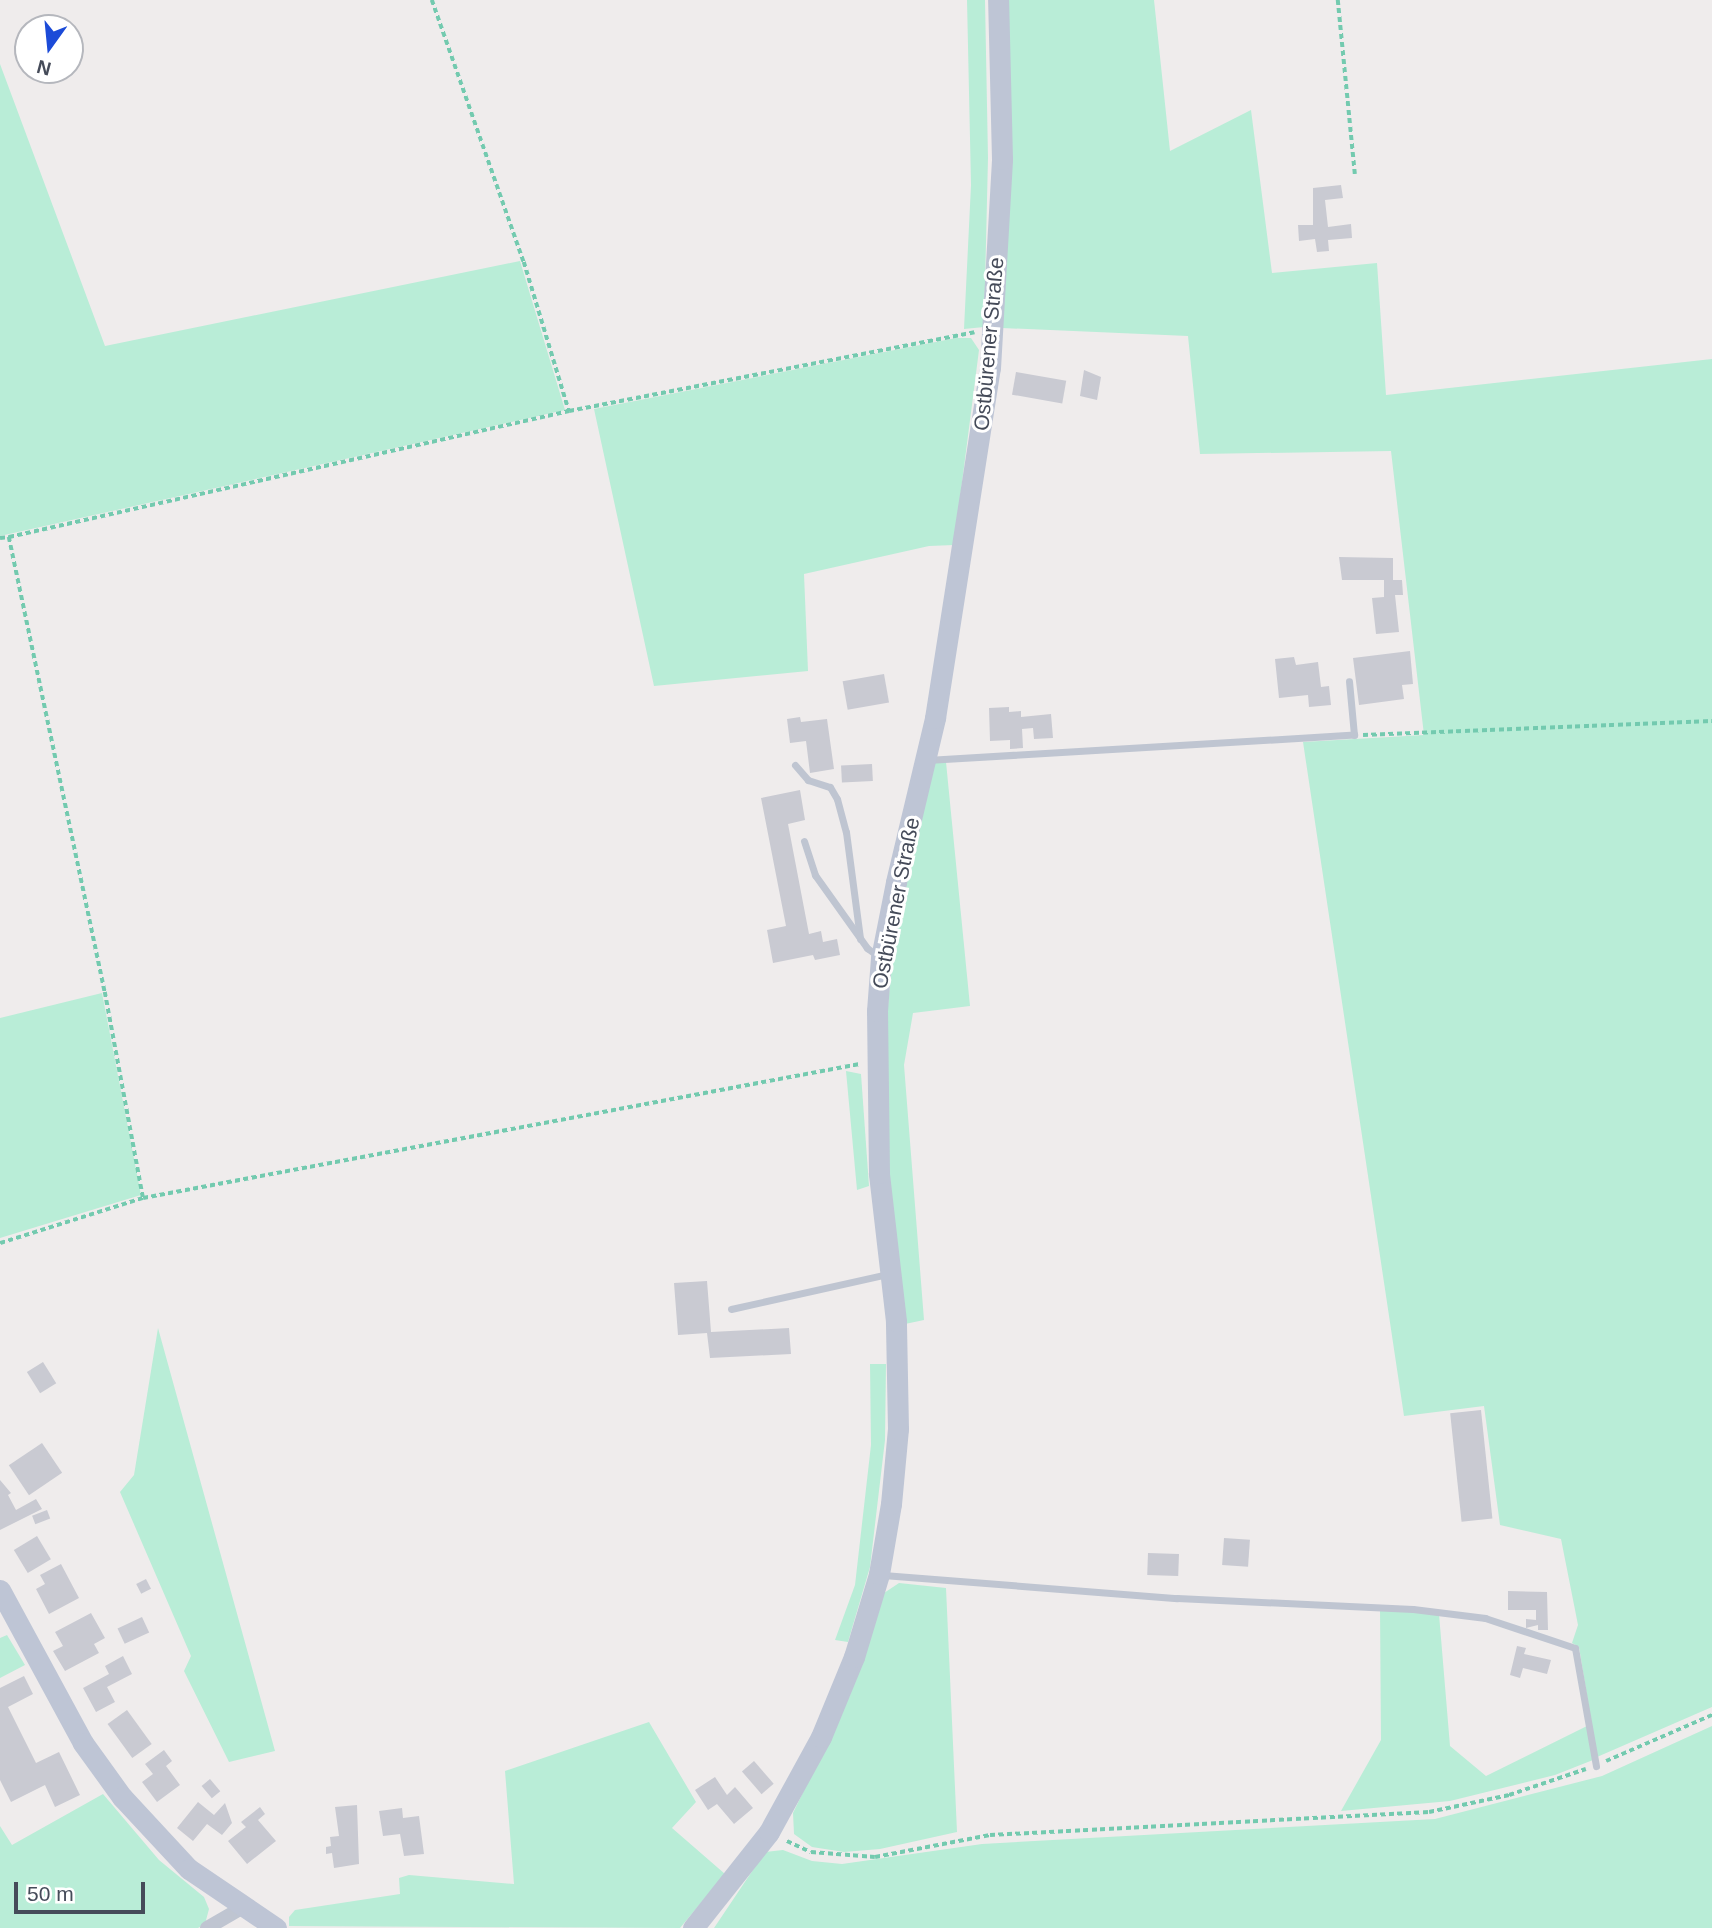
<!DOCTYPE html>
<meta charset="utf-8">
<style>
body{margin:0}
#map{position:relative;width:1712px;height:1928px;overflow:hidden;background:#efecec;font-family:Helvetica,sans-serif}
div>[style]{position:absolute}
.green>*{inset:0;background:#b9edd7}
.building>*{inset:0;background:#c9cad2;transform-origin:0 0}
.path>*{height:3.5px;margin-top:-1.75px;transform-origin:0;background:repeating-linear-gradient(90deg,#73caaf 0 5px,transparent 0 8.5px)}
.lane>*{height:7px;margin:-3.5px;padding:0 3.5px;transform-origin:3.5px;border-radius:3.5px;background:#bfc5d1}
.street>*{height:14px;margin:-7px;padding:0 7px;transform-origin:7px;border-radius:7px;background:#bfc5d1}
.secondary>*{height:21px;margin:-10.5px;padding:0 10.5px;transform-origin:10.5px;border-radius:10.5px;background:#bec5d5}
span{translate:-50% -50%;white-space:nowrap;text-align:center;line-height:1.15;-webkit-text-stroke:6px #fff;paint-order:stroke}
.street-label{font-size:21px;color:#454b59}
.north{position:absolute;left:14px;top:14px;width:70px;height:70px;box-sizing:border-box;background:#fff;border:2px solid #b5b7bd;border-radius:50%;rotate:195deg;font-size:19px;font-weight:700;line-height:28px;text-align:center;color:#454b59}
.north::after{content:'';display:block;margin:auto;width:24px;height:32px;background:#1c4bd8;clip-path:polygon(50% 0,100% 100%,50% 72%,0 100%)}
.scale{position:absolute;left:14px;top:1882px;width:131px;height:32px;box-sizing:border-box;border:4px solid #454b59;border-top:0;padding-left:9px;font-size:21px;line-height:24px;white-space:nowrap;color:#454b59;-webkit-text-stroke:5px #fff;paint-order:stroke}
</style>
<div id="map">
<div class="green">
<div style="clip-path:polygon(967px 0,985px 0,988px 158px,984px 327px,964px 329px,971px 185px)"></div>
<div style="clip-path:polygon(1007px 0,1154px 0,1170px 151px,1251px 110px,1272px 273px,1377px 263px,1386px 395px,1712px 359px,1712px 1707px,1597px 1757px,1579px 1647px,1572px 1643px,1578px 1625px,1561px 1539px,1500px 1525px,1484px 1406px,1404px 1416px,1303px 742px,1424px 735px,1391px 451px,1200px 454px,1188px 336px,1002px 328px)"></div>
<div style="clip-path:polygon(0 64px,105px 346px,520px 261px,565px 410px,0 536px)"></div>
<div style="clip-path:polygon(956px 338px,971px 338px,979px 350px,954px 545px,929px 546px,804px 574px,808px 671px,654px 686px,594px 409px)"></div>
<div style="clip-path:polygon(946px 762px,970px 1006px,913px 1013px,904px 1065px,924px 1320px,905px 1324px,889px 1173px,883px 1061px,892px 961px,928px 763px)"></div>
<div style="clip-path:polygon(102px 993px,141px 1195px,0 1238px,0 1018px)"></div>
<div style="clip-path:polygon(846px 1071px,861px 1074px,869px 1186px,857px 1190px)"></div>
<div style="clip-path:polygon(158px 1328px,275px 1751px,229px 1762px,184px 1671px,191px 1656px,120px 1492px,134px 1475px)"></div>
<div style="clip-path:polygon(870px 1364px,886px 1364px,885px 1440px,870px 1567px,848px 1642px,835px 1640px,855px 1585px,871px 1445px)"></div>
<div style="clip-path:polygon(899px 1583px,946px 1588px,957px 1832px,880px 1849px,844px 1852px,812px 1847px,794px 1834px,793px 1813px,850px 1695px,884px 1593px)"></div>
<div style="clip-path:polygon(1380px 1609px,1439px 1614px,1450px 1746px,1486px 1776px,1587px 1726px,1593px 1760px,1555px 1775px,1450px 1801px,1341px 1811px,1381px 1740px)"></div>
<div style="clip-path:polygon(7px 1635px,25px 1665px,0 1678px,0 1638px)"></div>
<div style="clip-path:polygon(649px 1722px,696px 1802px,672px 1828px,725px 1874px,680px 1928px,289px 1926px,289px 1917px,295px 1910px,400px 1894px,399px 1878px,409px 1875px,514px 1884px,505px 1771px)"></div>
<div style="clip-path:polygon(1712px 1726px,1712px 1928px,714px 1928px,765px 1852px,783px 1850px,812px 1861px,842px 1864px,982px 1844px,1435px 1819px,1602px 1776px)"></div>
<div style="clip-path:polygon(103px 1794px,159px 1860px,204px 1897px,209px 1909px,205px 1924px,198px 1928px,0 1928px,0 1826px,12px 1845px)"></div>
</div>
<div class="building">
<div style="clip-path:polygon(1341px 185px,1343px 198px,1325px 200px,1328px 227px,1351px 224px,1352px 238px,1328px 240px,1329px 251px,1317px 252px,1315px 239px,1299px 241px,1298px 225px,1313px 225px,1313px 188px)"></div>
<div style="clip-path:polygon(1084px 370px,1101px 377px,1097px 400px,1080px 396px)"></div>
<div style="left:1016px;top:372px;width:51px;height:23px;rotate:10deg"></div>
<div style="clip-path:polygon(1339px 557px,1393px 558px,1393px 580px,1402px 580px,1403px 595px,1395px 595px,1399px 632px,1376px 634px,1372px 598px,1384px 597px,1384px 580px,1342px 580px)"></div>
<div style="clip-path:polygon(1410px 651px,1413px 684px,1402px 685px,1404px 699px,1359px 705px,1353px 658px)"></div>
<div style="clip-path:polygon(1294px 657px,1296px 665px,1318px 662px,1321px 687px,1329px 686px,1331px 705px,1309px 707px,1308px 695px,1279px 698px,1275px 659px)"></div>
<div style="left:884px;top:674px;width:29px;height:42px;rotate:80deg"></div>
<div style="clip-path:polygon(1009px 707px,1009px 712px,1021px 711px,1021px 717px,1051px 714px,1053px 738px,1034px 739px,1033px 728px,1022px 729px,1023px 748px,1010px 749px,1010px 740px,990px 741px,989px 708px)"></div>
<div style="clip-path:polygon(800px 717px,801px 722px,827px 719px,834px 769px,810px 773px,806px 741px,790px 743px,787px 719px)"></div>
<div style="left:872px;top:764px;width:17px;height:31px;rotate:87deg"></div>
<div style="clip-path:polygon(800px 790px,805px 820px,788px 824px,809px 934px,821px 931px,823px 942px,837px 939px,840px 955px,815px 960px,813px 955px,773px 963px,767px 930px,786px 926px,761px 798px)"></div>
<div style="clip-path:polygon(707px 1281px,711px 1332px,789px 1328px,791px 1354px,710px 1358px,707px 1333px,678px 1335px,674px 1283px)"></div>
<div style="left:43px;top:1362px;width:25px;height:19px;rotate:58deg"></div>
<div style="left:1481px;top:1410px;width:109px;height:31px;rotate:84deg"></div>
<div style="left:42px;top:1443px;width:36px;height:40px;rotate:56deg"></div>
<div style="clip-path:polygon(0 1480px,11px 1493px,8px 1495px,16px 1510px,36px 1499px,42px 1509px,0 1530px)"></div>
<div style="left:47px;top:1510px;width:9px;height:16px;rotate:69deg"></div>
<div style="left:37px;top:1536px;width:27px;height:27px;rotate:59deg"></div>
<div style="left:1224px;top:1538px;width:26px;height:27px;rotate:4deg"></div>
<div style="left:1148px;top:1553px;width:31px;height:22px;rotate:2deg"></div>
<div style="clip-path:polygon(61px 1564px,79px 1598px,49px 1614px,36px 1589px,45px 1584px,40px 1575px)"></div>
<div style="left:146px;top:1579px;width:11px;height:11px;rotate:63deg"></div>
<div style="clip-path:polygon(1508px 1591px,1547px 1592px,1548px 1630px,1538px 1630px,1538px 1625px,1526px 1628px,1526px 1619px,1536px 1620px,1536px 1610px,1508px 1610px)"></div>
<div style="clip-path:polygon(91px 1613px,105px 1638px,94px 1644px,99px 1653px,65px 1671px,53px 1651px,63px 1646px,55px 1632px)"></div>
<div style="left:142px;top:1617px;width:17px;height:27px;rotate:65deg"></div>
<div style="clip-path:polygon(1517px 1646px,1526px 1648px,1524px 1654px,1551px 1660px,1547px 1674px,1523px 1668px,1520px 1678px,1510px 1675px)"></div>
<div style="clip-path:polygon(123px 1656px,132px 1674px,107px 1687px,115px 1702px,96px 1712px,83px 1688px,109px 1674px,105px 1666px)"></div>
<div style="clip-path:polygon(24px 1676px,33px 1694px,8px 1707px,36px 1763px,59px 1752px,80px 1795px,55px 1807px,45px 1785px,11px 1802px,0 1780px,0 1688px)"></div>
<div style="left:127px;top:1710px;width:42px;height:24px;rotate:54deg"></div>
<div style="clip-path:polygon(164px 1750px,172px 1761px,166px 1766px,180px 1785px,157px 1802px,142px 1782px,153px 1774px,145px 1764px)"></div>
<div style="left:754px;top:1761px;width:30px;height:16px;rotate:49deg"></div>
<div style="clip-path:polygon(715px 1777px,727px 1795px,735px 1787px,753px 1808px,734px 1824px,717px 1804px,708px 1810px,695px 1790px)"></div>
<div style="left:210px;top:1779px;width:16px;height:11px;rotate:50deg"></div>
<div style="clip-path:polygon(198px 1802px,214px 1815px,225px 1803px,232px 1823px,222px 1835px,207px 1824px,193px 1841px,177px 1828px)"></div>
<div style="clip-path:polygon(357px 1805px,359px 1864px,334px 1868px,332px 1853px,326px 1854px,326px 1847px,331px 1846px,330px 1837px,339px 1836px,335px 1807px)"></div>
<div style="clip-path:polygon(260px 1807px,265px 1814px,258px 1820px,276px 1841px,247px 1864px,228px 1841px,246px 1827px,241px 1822px)"></div>
<div style="clip-path:polygon(402px 1808px,403px 1818px,419px 1816px,424px 1854px,404px 1856px,400px 1834px,383px 1836px,379px 1811px)"></div>
</div>
<div class="path">
<div style="left:432px;top:0;width:278px;rotate:70.7deg"></div>
<div style="left:524px;top:262px;width:156px;rotate:73.2deg"></div>
<div style="left:1338px;top:0;width:175px;rotate:84.4deg"></div>
<div style="left:9px;top:537px;width:574px;rotate:-12.68deg"></div>
<div style="left:569px;top:411px;width:413px;rotate:-11deg"></div>
<div style="left:0;top:538px;width:9px;rotate:-6deg"></div>
<div style="left:9px;top:537px;width:465px;rotate:78.1deg"></div>
<div style="left:105px;top:992px;width:209px;rotate:79.5deg"></div>
<div style="left:1363px;top:735px;width:349px;rotate:-2.3deg"></div>
<div style="left:0;top:1243px;width:150px;rotate:-17.5deg"></div>
<div style="left:143px;top:1198px;width:729px;rotate:-10.59deg"></div>
<div style="left:1606px;top:1761px;width:116px;rotate:-23.5deg"></div>
<div style="left:787px;top:1841px;width:26px;rotate:25deg"></div>
<div style="left:811px;top:1852px;width:64px;rotate:4.5deg"></div>
<div style="left:875px;top:1857px;width:117px;rotate:-10.8deg"></div>
<div style="left:990px;top:1835px;width:440px;rotate:-3deg"></div>
<div style="left:1429px;top:1812px;width:82px;rotate:-12deg"></div>
<div style="left:1509px;top:1795px;width:81px;rotate:-18.7deg"></div>
</div>
<div class="lane">
<div style="left:927px;top:760px;width:428px;rotate:-3.4deg"></div>
<div style="left:1354px;top:735px;width:54px;rotate:-95.3deg"></div>
<div style="left:795px;top:765px;width:20px;rotate:49deg"></div>
<div style="left:808px;top:780px;width:23px;rotate:18deg"></div>
<div style="left:830px;top:787px;width:14px;rotate:60deg"></div>
<div style="left:837px;top:799px;width:34px;rotate:75deg"></div>
<div style="left:846px;top:832px;width:108px;rotate:82.5deg"></div>
<div style="left:804px;top:841px;width:36px;rotate:72deg"></div>
<div style="left:815px;top:875px;width:90px;rotate:54.5deg"></div>
<div style="left:867px;top:948px;width:14px;rotate:36deg"></div>
<div style="left:731px;top:1309px;width:160px;rotate:-12.6deg"></div>
<div style="left:883px;top:1575px;width:295px;rotate:4.5deg"></div>
<div style="left:1177px;top:1598px;width:236px;rotate:2.7deg"></div>
<div style="left:1413px;top:1609px;width:73px;rotate:7.1deg"></div>
<div style="left:1485px;top:1618px;width:95px;rotate:18.4deg"></div>
<div style="left:1575px;top:1648px;width:120px;rotate:79.9deg"></div>
</div>
<div class="street">
<div style="left:207px;top:1928px;width:39px;rotate:-30deg"></div>
</div>
<div class="secondary">
<div style="left:0;top:1590px;width:174px;rotate:61.5deg"></div>
<div style="left:83px;top:1743px;width:67px;rotate:54.2deg"></div>
<div style="left:122px;top:1797px;width:98px;rotate:47.1deg"></div>
<div style="left:189px;top:1869px;width:105px;rotate:34.1deg"></div>
<div style="left:693px;top:1928px;width:122px;rotate:-51.6deg"></div>
<div style="left:769px;top:1832px;width:108px;rotate:-61.3deg"></div>
<div style="left:821px;top:1737px;width:87px;rotate:-67.6deg"></div>
<div style="left:854px;top:1657px;width:87px;rotate:-73.2deg"></div>
<div style="left:879px;top:1574px;width:71px;rotate:-80.3deg"></div>
<div style="left:891px;top:1504px;width:75px;rotate:-84.7deg"></div>
<div style="left:898px;top:1429px;width:108px;rotate:-91.1deg"></div>
<div style="left:896px;top:1321px;width:149px;rotate:-96.6deg"></div>
<div style="left:879px;top:1173px;width:162px;rotate:-90.7deg"></div>
<div style="left:877px;top:1011px;width:53px;rotate:-85.7deg"></div>
<div style="left:881px;top:958px;width:77px;rotate:-78.8deg"></div>
<div style="left:896px;top:882px;width:169px;rotate:-76.6deg"></div>
<div style="left:935px;top:718px;width:354px;rotate:-81.1deg"></div>
<div style="left:990px;top:368px;width:209px;rotate:-86.7deg"></div>
<div style="left:1002px;top:159px;width:159px;rotate:-91.4deg"></div>
</div>
<div class="street-label">
<span style="left:989px;top:344px;rotate:-85deg">Ostbürener Straße</span>
<span style="left:896px;top:903px;rotate:-79deg">Ostbürener Straße</span>
</div>
<div class="north">N</div>
<div class="scale">50 m</div>
</div>
